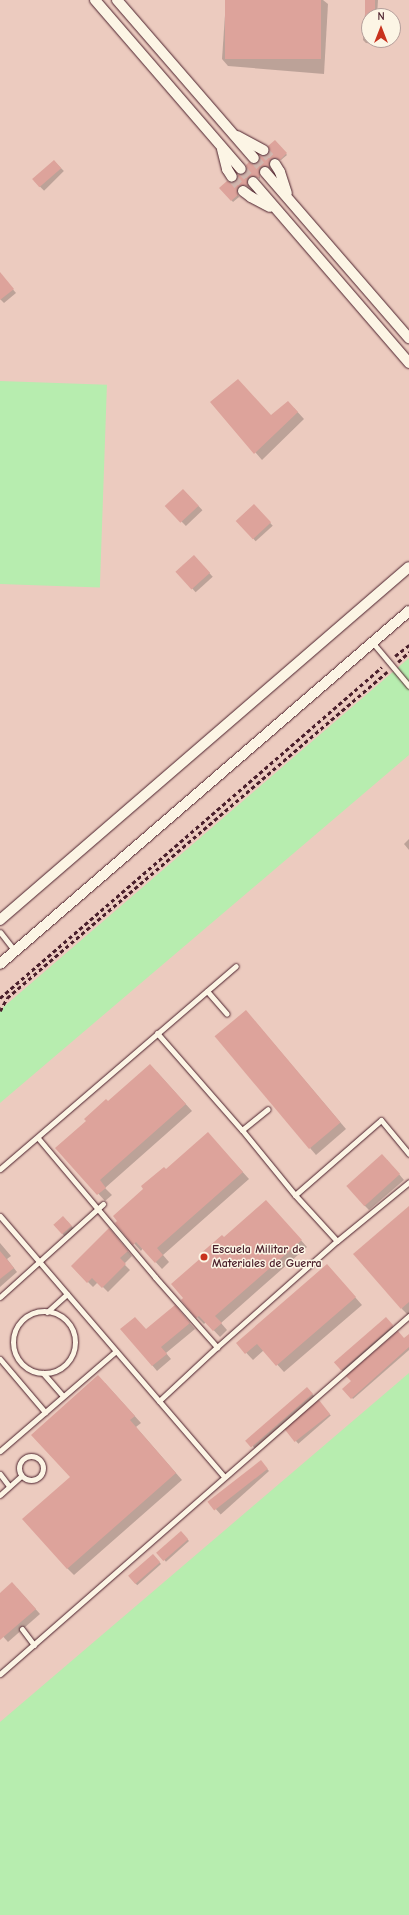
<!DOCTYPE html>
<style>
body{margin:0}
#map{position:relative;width:409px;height:1915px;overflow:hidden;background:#f3dccf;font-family:"Comic Neue",sans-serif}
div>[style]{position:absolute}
.built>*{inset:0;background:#eccbbf}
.green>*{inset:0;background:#b7edaf;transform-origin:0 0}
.shadow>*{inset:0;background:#0003;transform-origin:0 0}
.building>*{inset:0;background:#dda39b;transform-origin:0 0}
.street-tunnel>*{height:10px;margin-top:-5px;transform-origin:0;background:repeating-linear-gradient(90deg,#d1b6ae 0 10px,transparent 0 15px)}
.path>*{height:2.5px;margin-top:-1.25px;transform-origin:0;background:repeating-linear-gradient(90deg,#4a1f2b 0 4px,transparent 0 7px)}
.roads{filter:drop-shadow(0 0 1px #4a1f2b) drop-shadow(0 0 1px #4a1f2b)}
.lane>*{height:5px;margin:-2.5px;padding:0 2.5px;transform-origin:2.5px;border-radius:2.5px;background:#fcf5e5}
.lane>.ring{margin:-2.5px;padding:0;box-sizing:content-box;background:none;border:5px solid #fcf5e5;border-radius:50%}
.street>*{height:10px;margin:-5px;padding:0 5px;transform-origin:5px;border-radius:5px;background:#fcf5e5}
.dots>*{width:11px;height:11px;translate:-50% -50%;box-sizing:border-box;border:2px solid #fcf5e5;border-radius:50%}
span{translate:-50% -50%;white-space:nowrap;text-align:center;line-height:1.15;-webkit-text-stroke:3px #fcf5e5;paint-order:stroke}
.poi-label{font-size:12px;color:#4a1f2b;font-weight:700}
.left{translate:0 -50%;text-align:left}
.north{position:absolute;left:361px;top:8px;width:40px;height:40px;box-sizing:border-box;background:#fcf5e5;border:1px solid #b59f9b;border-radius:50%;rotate:0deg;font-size:11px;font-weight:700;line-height:16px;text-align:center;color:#4a1f2b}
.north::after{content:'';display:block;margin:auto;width:14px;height:18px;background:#c8321e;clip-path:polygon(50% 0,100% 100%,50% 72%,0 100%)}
</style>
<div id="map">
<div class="built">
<div style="clip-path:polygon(evenodd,0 0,409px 0,409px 1915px,0 1915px,0 0,369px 16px,393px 16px,393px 40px,369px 40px,369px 16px)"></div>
</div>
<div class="green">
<div style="left:0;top:381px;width:107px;height:203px;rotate:2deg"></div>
<div style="clip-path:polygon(409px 658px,409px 755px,0 1103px,0 1010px)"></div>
<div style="clip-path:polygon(409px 1373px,409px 1915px,0 1915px,0 1722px)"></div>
</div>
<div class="shadow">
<div style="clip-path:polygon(226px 0,323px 0,328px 4px,324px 74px,228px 66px,222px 59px)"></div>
<div style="clip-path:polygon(366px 0,378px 0,377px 16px,369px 16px,369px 40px,375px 40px,375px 44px,366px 43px,363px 40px)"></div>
<div style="clip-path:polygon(275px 141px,287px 155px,281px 160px,277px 158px,273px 160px,270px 168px,266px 167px,262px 168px,260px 172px,260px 179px,257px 177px,250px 178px,248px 182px,249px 187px,245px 185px,239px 188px,237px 193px,239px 197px,233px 202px,221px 188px,237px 183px,252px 165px,259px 164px,267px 156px)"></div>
<div style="left:54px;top:161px;width:14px;height:28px;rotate:45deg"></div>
<div style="clip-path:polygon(0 274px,16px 293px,4px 303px,0 299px)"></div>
<div style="clip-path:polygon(212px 402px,271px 416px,294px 408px,304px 419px,262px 460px)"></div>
<div style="left:183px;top:490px;width:28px;height:23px;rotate:46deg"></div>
<div style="left:254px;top:505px;width:28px;height:23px;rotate:48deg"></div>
<div style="left:194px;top:556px;width:28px;height:23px;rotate:48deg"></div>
<div style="clip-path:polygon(409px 839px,409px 850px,404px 844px)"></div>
<div style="clip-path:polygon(252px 1018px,346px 1129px,316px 1155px,310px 1148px)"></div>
<div style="clip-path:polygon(157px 1072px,192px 1111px,105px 1188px,112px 1195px,105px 1201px,57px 1148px,108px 1103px)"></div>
<div style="clip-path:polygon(214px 1140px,249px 1179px,163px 1255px,169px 1262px,162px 1269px,143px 1248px,141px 1251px,116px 1223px,166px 1170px)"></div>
<div style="clip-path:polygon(387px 1160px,404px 1180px,369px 1210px,364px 1205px)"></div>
<div style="clip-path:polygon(409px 1207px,409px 1314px,408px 1315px,402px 1309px)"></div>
<div style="clip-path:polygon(272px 1208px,307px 1247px,221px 1323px,227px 1330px,220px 1337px,206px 1322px,204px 1324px,197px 1317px)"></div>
<div style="clip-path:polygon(67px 1221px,75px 1230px,66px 1238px,55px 1225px)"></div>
<div style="clip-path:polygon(114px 1235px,132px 1256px,124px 1264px,130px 1270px,108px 1292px,98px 1282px,93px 1287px,72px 1266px)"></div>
<div style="clip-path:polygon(0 1243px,11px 1256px,7px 1259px,17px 1272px,0 1287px)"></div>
<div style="clip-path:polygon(333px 1272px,362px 1305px,284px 1372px,264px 1350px,253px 1360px,237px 1343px)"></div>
<div style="clip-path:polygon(179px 1311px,195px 1329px,166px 1353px,171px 1359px,157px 1371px,122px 1329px,146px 1330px)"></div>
<div style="left:386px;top:1319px;width:11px;height:67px;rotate:49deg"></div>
<div style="clip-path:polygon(409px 1335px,409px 1350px,353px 1399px,344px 1389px)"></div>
<div style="clip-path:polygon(105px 1383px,141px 1423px,136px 1427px,182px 1480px,74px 1575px,67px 1568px,71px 1477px)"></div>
<div style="left:307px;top:1388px;width:11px;height:79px;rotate:49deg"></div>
<div style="left:319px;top:1402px;width:18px;height:43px;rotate:49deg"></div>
<div style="left:261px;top:1462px;width:12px;height:65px;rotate:48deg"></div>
<div style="left:181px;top:1532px;width:12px;height:31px;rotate:48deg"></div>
<div style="left:153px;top:1555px;width:12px;height:32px;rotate:48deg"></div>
<div style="clip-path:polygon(17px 1588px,40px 1614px,8px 1642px,0 1633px,0 1594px)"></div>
</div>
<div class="building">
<div style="left:225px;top:0;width:96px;height:59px"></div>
<div style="left:365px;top:0;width:10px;height:16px"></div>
<div style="clip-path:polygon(275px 140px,287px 153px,280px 160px,275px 158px,271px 159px,269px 164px,269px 167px,264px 166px,261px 167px,259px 170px,260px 176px,258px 178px,255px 176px,249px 177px,247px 180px,248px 186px,243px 185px,238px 187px,237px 191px,238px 195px,231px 201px,219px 188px,227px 181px,232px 183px,236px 182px,238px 175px,243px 175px,247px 171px,246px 165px,249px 162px,252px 164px,258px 163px,260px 156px,267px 155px,269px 150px,268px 146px)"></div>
<div style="left:54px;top:160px;width:11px;height:29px;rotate:49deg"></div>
<div style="clip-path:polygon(0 272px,14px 289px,0 300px)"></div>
<div style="clip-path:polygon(238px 379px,271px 415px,288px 401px,298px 412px,254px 454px,210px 402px)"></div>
<div style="left:183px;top:489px;width:23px;height:25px;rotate:47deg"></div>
<div style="left:254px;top:504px;width:25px;height:25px;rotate:47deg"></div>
<div style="left:194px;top:555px;width:24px;height:25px;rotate:48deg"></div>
<div style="left:246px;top:1010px;width:147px;height:41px;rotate:50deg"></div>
<div style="clip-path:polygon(150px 1064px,186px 1104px,100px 1180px,106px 1188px,97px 1195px,55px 1148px,86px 1121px,84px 1119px,106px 1099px,108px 1101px)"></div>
<div style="clip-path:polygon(208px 1132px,243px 1172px,157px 1248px,163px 1255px,155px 1263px,136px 1242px,133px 1245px,115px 1223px,117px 1221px,113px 1216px,143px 1189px,141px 1186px,164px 1167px,166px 1169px)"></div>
<div style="left:382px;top:1154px;width:27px;height:48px;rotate:48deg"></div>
<div style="clip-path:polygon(266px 1200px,302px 1240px,215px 1316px,222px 1323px,213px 1331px,199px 1316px,196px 1318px,181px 1300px,183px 1298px,171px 1284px,202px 1257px,200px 1254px,222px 1235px,224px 1237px)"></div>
<div style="clip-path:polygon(409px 1206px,409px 1302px,401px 1309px,353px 1254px)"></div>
<div style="left:63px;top:1216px;width:13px;height:13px;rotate:48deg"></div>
<div style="clip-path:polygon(109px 1228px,128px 1251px,120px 1258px,126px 1264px,102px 1288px,92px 1278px,87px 1283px,71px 1266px)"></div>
<div style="clip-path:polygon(0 1251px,14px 1268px,0 1279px)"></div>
<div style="clip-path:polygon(327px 1264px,356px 1297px,276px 1366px,257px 1344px,245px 1354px,236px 1343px)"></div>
<div style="clip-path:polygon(175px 1305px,190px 1323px,161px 1347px,167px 1354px,152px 1366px,120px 1329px,135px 1317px,146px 1329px)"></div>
<div style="left:386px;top:1317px;width:11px;height:69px;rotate:49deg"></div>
<div style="clip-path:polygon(398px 1331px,404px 1338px,409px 1334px,409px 1347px,351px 1399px,342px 1389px,351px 1381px,346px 1376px)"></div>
<div style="clip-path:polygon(98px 1375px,135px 1416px,130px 1420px,176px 1473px,67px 1569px,22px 1519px,70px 1477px,31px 1435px)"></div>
<div style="left:307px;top:1387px;width:9px;height:82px;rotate:49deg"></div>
<div style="left:319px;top:1400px;width:18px;height:45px;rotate:52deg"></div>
<div style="left:261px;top:1460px;width:11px;height:68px;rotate:52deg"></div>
<div style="left:181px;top:1531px;width:11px;height:33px;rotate:49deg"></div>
<div style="left:153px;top:1554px;width:11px;height:33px;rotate:49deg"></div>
<div style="clip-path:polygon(12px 1582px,36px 1609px,0 1640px,0 1593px)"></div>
</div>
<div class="street-tunnel">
<div style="left:263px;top:150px;width:18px;rotate:49deg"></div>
<div style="left:254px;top:158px;width:18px;rotate:52deg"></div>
<div style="left:241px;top:169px;width:18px;rotate:47deg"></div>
<div style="left:232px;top:177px;width:18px;rotate:52deg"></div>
</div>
<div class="path">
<div style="left:395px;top:656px;width:18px;rotate:-38deg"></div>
<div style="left:398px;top:662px;width:15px;rotate:-42deg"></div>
<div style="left:0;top:998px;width:505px;rotate:-40.91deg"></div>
<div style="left:0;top:1011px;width:15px;rotate:-62deg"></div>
<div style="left:7px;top:998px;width:501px;rotate:-40.63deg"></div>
</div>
<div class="roads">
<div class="lane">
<div style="left:373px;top:643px;width:56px;rotate:50.1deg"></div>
<div style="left:0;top:932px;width:24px;rotate:52deg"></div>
<div style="left:207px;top:991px;width:30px;rotate:49deg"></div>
<div style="left:157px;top:1033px;width:129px;rotate:48.8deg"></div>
<div style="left:242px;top:1130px;width:84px;rotate:50.8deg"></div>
<div style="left:295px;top:1195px;width:62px;rotate:47.6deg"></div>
<div style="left:242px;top:1130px;width:33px;rotate:-39deg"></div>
<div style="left:38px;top:1138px;width:182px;rotate:49.9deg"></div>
<div style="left:155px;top:1277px;width:94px;rotate:48.5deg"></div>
<div style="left:217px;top:1347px;width:160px;rotate:-41.5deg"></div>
<div style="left:337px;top:1241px;width:93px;rotate:-39.3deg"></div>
<div style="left:0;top:1169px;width:311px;rotate:-40.7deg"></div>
<div style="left:295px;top:1195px;width:114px;rotate:-41.1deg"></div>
<div style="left:381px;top:1120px;width:44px;rotate:50.5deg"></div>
<div style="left:0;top:1216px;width:343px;rotate:49.3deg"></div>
<div style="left:0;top:1297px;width:139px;rotate:-42.1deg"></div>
<div class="ring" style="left:13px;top:1311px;width:57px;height:57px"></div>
<div style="left:47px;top:1312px;width:27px;rotate:-42deg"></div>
<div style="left:0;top:1359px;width:70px;rotate:49.7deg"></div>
<div style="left:43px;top:1373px;width:30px;rotate:49deg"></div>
<div style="left:159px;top:1401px;width:79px;rotate:-43deg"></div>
<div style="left:0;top:1451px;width:153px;rotate:-40.8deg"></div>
<div class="ring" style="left:19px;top:1456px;width:19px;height:19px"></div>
<div style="left:0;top:1474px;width:15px;rotate:53deg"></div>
<div style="left:0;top:1495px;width:28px;rotate:-42deg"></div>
<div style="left:22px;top:1629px;width:20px;rotate:53deg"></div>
<div style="left:0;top:1674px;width:544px;rotate:-41.2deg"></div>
</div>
<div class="street">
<div style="left:95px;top:0;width:223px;rotate:49.2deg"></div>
<div style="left:117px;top:0;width:209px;rotate:49.1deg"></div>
<div style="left:237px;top:136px;width:30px;rotate:28deg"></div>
<div style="left:222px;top:149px;width:21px;rotate:76deg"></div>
<div style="left:227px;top:169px;width:9px;rotate:58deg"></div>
<div style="left:275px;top:164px;width:9px;rotate:58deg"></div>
<div style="left:280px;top:172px;width:22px;rotate:72deg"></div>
<div style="left:265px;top:172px;width:220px;rotate:49.1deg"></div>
<div style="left:253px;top:182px;width:239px;rotate:49.2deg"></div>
<div style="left:243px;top:191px;width:10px;rotate:37deg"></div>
<div style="left:251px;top:197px;width:21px;rotate:28deg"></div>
<div style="left:0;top:920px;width:540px;rotate:-40.8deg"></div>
<div style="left:0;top:964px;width:540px;rotate:-40.8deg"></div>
</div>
</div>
<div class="dots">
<div style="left:204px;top:1257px;background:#c8321e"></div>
</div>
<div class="poi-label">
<span class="left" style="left:212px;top:1257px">Escuela Militar de<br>Materiales de Guerra</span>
</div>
<div class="north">N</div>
</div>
